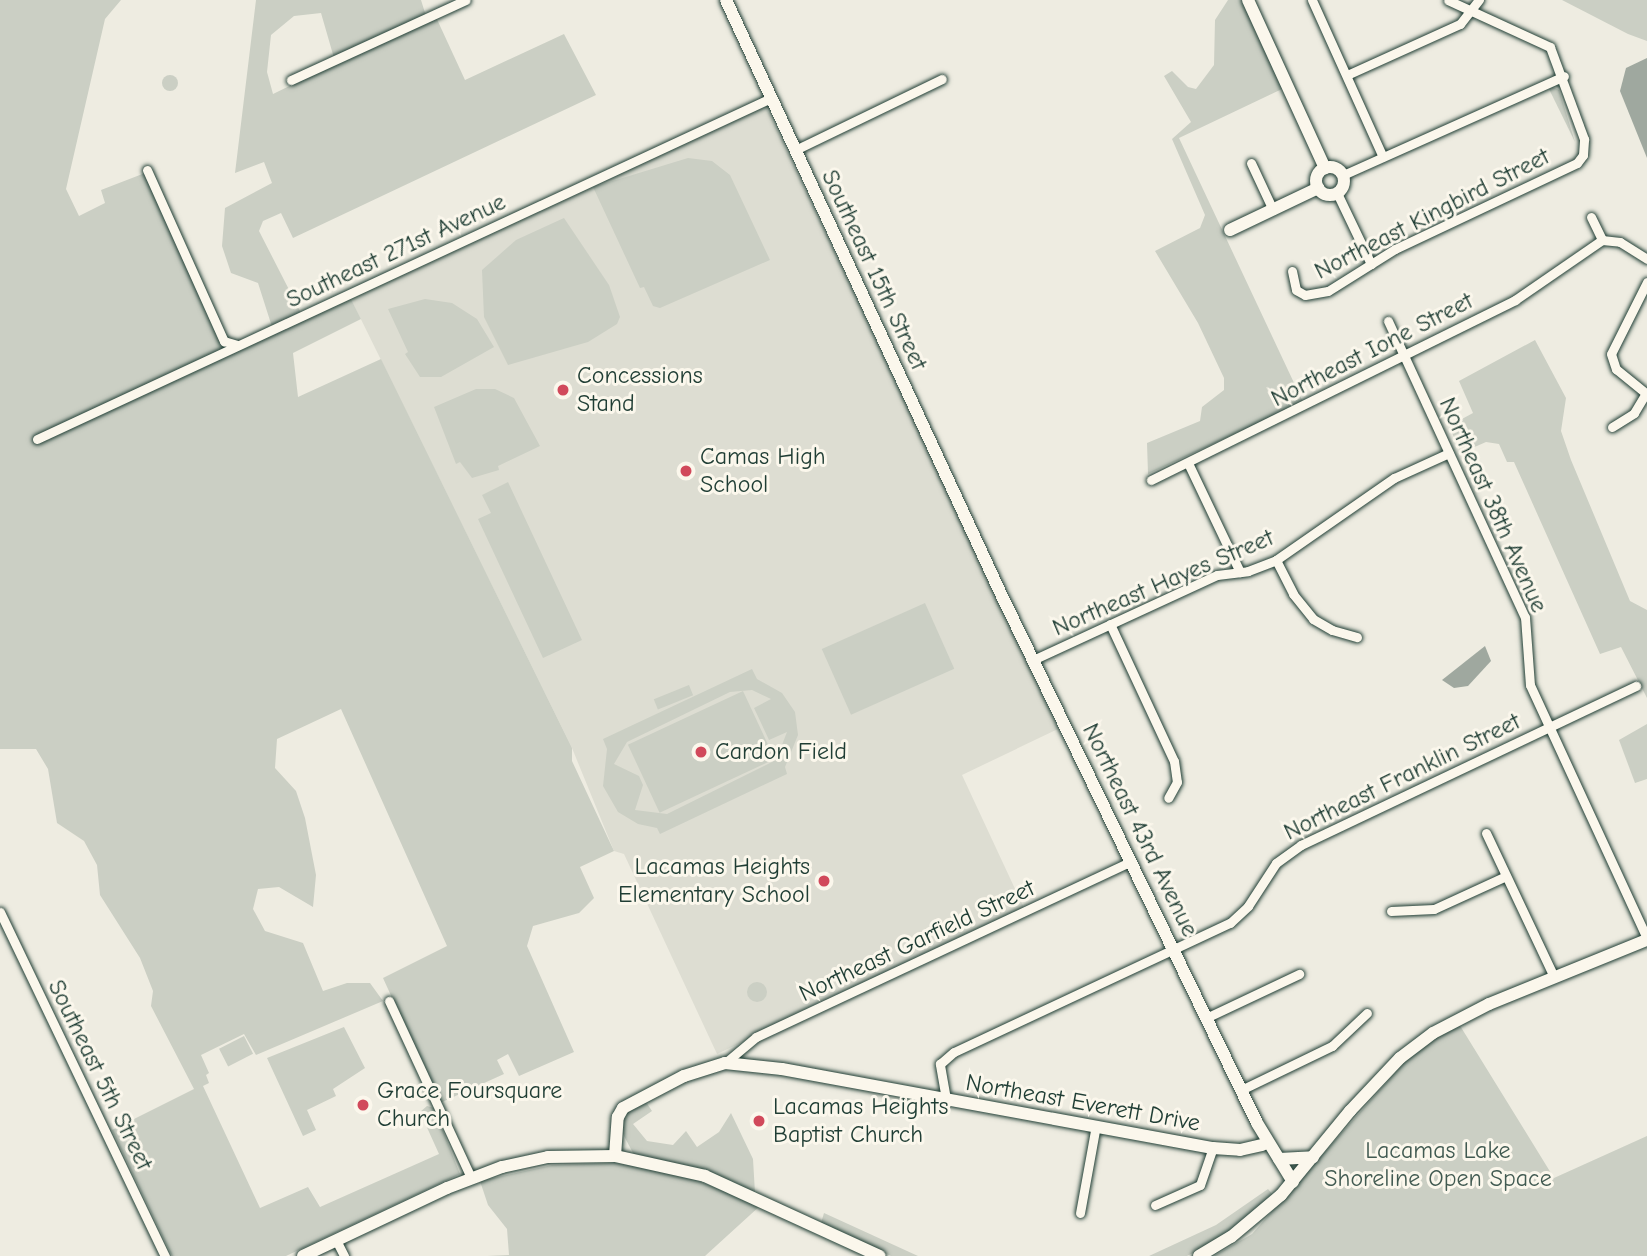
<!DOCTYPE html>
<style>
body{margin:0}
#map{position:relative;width:1647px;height:1256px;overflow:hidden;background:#eeece1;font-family:"Comic Neue",sans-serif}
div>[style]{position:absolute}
.built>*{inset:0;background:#ddddd2}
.green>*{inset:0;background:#cbcfc4;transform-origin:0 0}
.round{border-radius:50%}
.water>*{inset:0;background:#9fa89f}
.roads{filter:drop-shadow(0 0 2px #1f3d34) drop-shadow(0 0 2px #1f3d34)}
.street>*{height:9px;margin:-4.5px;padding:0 4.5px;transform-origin:4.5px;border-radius:4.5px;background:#fbf7ec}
.secondary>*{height:12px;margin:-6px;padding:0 6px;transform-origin:6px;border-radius:6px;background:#fbf7ec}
.secondary>.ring{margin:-6px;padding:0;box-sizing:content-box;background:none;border:12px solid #fbf7ec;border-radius:50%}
.dots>*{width:19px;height:19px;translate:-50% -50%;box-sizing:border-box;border:4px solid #fbf7ec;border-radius:50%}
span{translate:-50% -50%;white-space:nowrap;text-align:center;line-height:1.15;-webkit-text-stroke:6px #fbf7ec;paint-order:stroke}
.street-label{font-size:24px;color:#1f3d34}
.poi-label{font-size:24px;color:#1f3d34}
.left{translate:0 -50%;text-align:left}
.right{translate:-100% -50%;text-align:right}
.park-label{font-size:24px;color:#415a51}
</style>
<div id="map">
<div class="built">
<div style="clip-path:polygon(765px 105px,1060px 728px,962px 775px,1024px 908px,717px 1054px,624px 854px,614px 851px,572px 748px,351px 299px)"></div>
</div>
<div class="green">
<div style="clip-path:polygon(0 0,121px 0,105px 19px,66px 189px,79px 216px,105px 203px,101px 190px,145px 173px,228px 351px,36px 441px,351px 299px,361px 319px,293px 353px,298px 397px,381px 359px,572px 748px,572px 761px,614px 851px,580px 867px,594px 898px,579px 913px,533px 926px,527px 946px,574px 1052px,519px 1076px,508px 1054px,497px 1060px,504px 1074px,440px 1103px,383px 978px,447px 946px,341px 709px,277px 739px,275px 768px,296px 791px,305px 818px,316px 875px,313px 907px,279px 887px,258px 889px,253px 909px,265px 931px,303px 943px,323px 991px,347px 983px,370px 983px,383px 1001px,256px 1055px,244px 1034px,201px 1055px,209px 1073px,206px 1075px,209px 1083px,203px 1086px,260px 1208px,308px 1187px,320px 1207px,439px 1154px,420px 1112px,427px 1106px,434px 1108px,460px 1174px,286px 1256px,172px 1256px,112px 1130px,194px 1089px,151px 1006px,153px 991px,140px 958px,100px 895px,97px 865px,84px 841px,57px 823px,48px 769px,36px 749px,0 749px)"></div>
<div style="clip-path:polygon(256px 0,421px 0,426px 16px,334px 58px,321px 13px,294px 16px,271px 35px,267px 72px,273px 94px,435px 15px,465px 80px,564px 34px,596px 95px,293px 238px,281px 213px,263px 221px,259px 231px,303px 317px,273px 330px,258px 283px,231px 273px,222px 246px,225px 208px,272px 183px,264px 162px,235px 173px)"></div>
<div style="clip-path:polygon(1228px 0,1243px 0,1284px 88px,1179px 138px,1303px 402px,1148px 474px,1147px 443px,1200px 421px,1202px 407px,1224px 390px,1224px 378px,1198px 323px,1155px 251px,1200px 228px,1205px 215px,1172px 139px,1191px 122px,1164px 76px,1172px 71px,1188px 87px,1196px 89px,1214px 65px,1215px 20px)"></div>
<div style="clip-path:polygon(1562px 0,1647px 0,1647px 41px,1628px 34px)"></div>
<div class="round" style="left:162px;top:75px;width:16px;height:16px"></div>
<div style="clip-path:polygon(1553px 87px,1559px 90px,1575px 142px,1549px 89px)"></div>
<div style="clip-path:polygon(688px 158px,712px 161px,730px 175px,770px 260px,660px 308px,653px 306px,644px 287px,640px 288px,593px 187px)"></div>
<div style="clip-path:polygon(564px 218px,609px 285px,620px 317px,617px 324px,588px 342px,508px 365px,484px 317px,482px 270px,516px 240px)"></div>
<div style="clip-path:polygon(425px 299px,452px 303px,477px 319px,494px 347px,441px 377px,420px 377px,405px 354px,408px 352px,388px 309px)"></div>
<div style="clip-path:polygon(1535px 340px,1566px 398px,1561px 431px,1571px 460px,1630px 601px,1647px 610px,1647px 698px,1621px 647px,1600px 654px,1514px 462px,1507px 462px,1499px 444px,1486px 442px,1461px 453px,1449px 426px,1473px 413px,1459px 381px)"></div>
<div style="clip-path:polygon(476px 389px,495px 389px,514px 398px,540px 446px,498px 466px,499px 470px,472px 478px,460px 462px,456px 464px,434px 407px)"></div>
<div style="clip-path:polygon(508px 482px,582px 640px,543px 658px,478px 519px,491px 513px,482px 495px)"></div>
<div style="left:925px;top:603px;width:72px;height:113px;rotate:66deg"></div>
<div style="clip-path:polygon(evenodd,752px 669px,757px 679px,782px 693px,795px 712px,798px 735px,785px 767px,787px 774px,660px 834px,657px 828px,638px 824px,618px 812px,603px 786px,607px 749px,603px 739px,752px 669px,752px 690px,771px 699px,754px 708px,769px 740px,787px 732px,776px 760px,667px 814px,635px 810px,643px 785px,639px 776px,614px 764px,627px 742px,730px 692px,752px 690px)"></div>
<div style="left:689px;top:685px;width:11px;height:38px;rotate:68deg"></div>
<div style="left:743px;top:691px;width:75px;height:127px;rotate:65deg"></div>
<div style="clip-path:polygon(1647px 724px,1647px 779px,1635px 783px,1619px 740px)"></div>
<div class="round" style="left:747px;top:982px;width:20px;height:20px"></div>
<div style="clip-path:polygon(1459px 1024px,1554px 1178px,1647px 1136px,1647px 1256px,1214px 1256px,1252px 1234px,1418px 1047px)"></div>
<div style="clip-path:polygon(344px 1027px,365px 1068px,333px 1089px,336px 1096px,307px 1110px,316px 1130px,303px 1136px,267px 1058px)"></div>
<div style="left:244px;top:1036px;width:20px;height:28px;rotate:63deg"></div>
<div style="clip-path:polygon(644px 1099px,652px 1111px,633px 1124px,647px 1141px,673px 1145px,686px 1131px,697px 1147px,719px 1132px,731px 1113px,753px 1159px,755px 1193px,634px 1155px,623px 1134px,622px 1117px)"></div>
<div style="clip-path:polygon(616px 1163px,677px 1173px,761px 1205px,705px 1256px,487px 1256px,509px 1255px,507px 1229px,488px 1205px,480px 1181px,552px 1165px)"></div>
<div style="clip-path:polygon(1268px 1189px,1273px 1195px,1215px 1242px,1187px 1256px,1149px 1256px,1216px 1225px)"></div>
<div style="clip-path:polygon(824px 1213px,918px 1256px,891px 1256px,857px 1241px,821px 1223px)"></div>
</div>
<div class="water">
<div style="clip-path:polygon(1647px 58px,1647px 158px,1620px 91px,1626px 68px)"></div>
<div style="clip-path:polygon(1485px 646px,1491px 661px,1468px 686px,1454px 688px,1442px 680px)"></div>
</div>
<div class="roads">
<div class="street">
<div style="left:1312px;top:0;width:172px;rotate:65.7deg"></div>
<div style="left:1347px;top:75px;width:124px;rotate:-24.3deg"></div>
<div style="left:1460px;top:24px;width:31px;rotate:-52deg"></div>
<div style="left:291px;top:80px;width:192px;rotate:-24.6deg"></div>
<div style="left:795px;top:150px;width:163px;rotate:-25.8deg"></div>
<div style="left:1251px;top:163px;width:52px;rotate:64.9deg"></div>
<div style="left:147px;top:170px;width:188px;rotate:65.8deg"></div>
<div style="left:224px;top:341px;width:14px;rotate:17deg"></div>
<div style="left:1343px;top:175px;width:242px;rotate:-24.1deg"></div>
<div style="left:1337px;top:193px;width:79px;rotate:64.4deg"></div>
<div style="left:1591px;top:217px;width:25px;rotate:64deg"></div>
<div style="left:1602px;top:240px;width:18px;rotate:6deg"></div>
<div style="left:1620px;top:242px;width:32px;rotate:32deg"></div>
<div style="left:1292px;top:271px;width:19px;rotate:78deg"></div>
<div style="left:1296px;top:290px;width:10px;rotate:29deg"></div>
<div style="left:1305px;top:295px;width:23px;rotate:-10deg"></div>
<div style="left:1328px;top:291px;width:79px;rotate:-32.1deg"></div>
<div style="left:1395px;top:249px;width:201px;rotate:-25.3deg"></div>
<div style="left:1577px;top:163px;width:10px;rotate:-53deg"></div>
<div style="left:1583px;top:155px;width:16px;rotate:-86deg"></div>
<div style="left:1584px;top:139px;width:98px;rotate:-110.3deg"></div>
<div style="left:1550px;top:47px;width:112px;rotate:-155.3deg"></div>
<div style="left:1647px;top:282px;width:80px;rotate:116.6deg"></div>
<div style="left:1611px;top:354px;width:16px;rotate:72deg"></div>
<div style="left:1616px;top:369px;width:40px;rotate:39deg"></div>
<div style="left:1388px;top:321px;width:326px;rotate:65.2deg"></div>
<div style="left:1525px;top:617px;width:68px;rotate:85.8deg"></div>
<div style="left:1530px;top:685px;width:279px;rotate:65.2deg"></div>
<div style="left:1612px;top:427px;width:26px;rotate:-32deg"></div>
<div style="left:1634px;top:413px;width:23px;rotate:-59deg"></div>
<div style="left:37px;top:439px;width:809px;rotate:-24.92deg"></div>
<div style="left:1188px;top:463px;width:121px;rotate:64.5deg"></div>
<div style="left:1151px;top:480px;width:406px;rotate:-26.3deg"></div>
<div style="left:1515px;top:300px;width:106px;rotate:-34.6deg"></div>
<div style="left:1276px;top:560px;width:38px;rotate:63deg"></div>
<div style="left:1293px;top:594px;width:32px;rotate:51deg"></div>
<div style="left:1313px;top:619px;width:22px;rotate:30deg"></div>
<div style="left:1332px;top:630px;width:26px;rotate:16deg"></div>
<div style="left:1110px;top:624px;width:151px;rotate:65deg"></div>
<div style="left:1174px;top:761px;width:21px;rotate:82deg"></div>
<div style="left:1177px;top:782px;width:18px;rotate:119deg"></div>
<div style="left:1035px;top:659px;width:200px;rotate:-24.8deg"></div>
<div style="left:1217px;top:575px;width:31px;rotate:-7deg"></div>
<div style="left:1248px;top:571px;width:30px;rotate:-21deg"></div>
<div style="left:1276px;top:560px;width:144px;rotate:-34.8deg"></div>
<div style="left:1394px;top:478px;width:60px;rotate:-24.4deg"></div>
<div style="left:1486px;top:833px;width:159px;rotate:64.7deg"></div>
<div style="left:1391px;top:911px;width:43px;rotate:-2.7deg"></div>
<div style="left:1434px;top:909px;width:79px;rotate:-24.6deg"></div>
<div style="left:0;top:912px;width:382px;rotate:64.4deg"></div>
<div style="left:389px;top:1001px;width:195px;rotate:65.1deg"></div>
<div style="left:1208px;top:1017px;width:101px;rotate:-25.3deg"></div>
<div style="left:725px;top:1063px;width:40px;rotate:-40deg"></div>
<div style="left:756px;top:1037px;width:414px;rotate:-25.1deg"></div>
<div style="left:1243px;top:1089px;width:99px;rotate:-25.8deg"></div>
<div style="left:1332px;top:1046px;width:48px;rotate:-43.3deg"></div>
<div style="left:946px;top:1099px;width:36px;rotate:-100deg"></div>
<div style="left:940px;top:1064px;width:18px;rotate:-41deg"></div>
<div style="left:954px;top:1052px;width:305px;rotate:-25.1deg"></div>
<div style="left:1230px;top:923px;width:25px;rotate:-43deg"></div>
<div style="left:1248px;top:906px;width:51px;rotate:-56.9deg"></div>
<div style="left:1276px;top:863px;width:31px;rotate:-36deg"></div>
<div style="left:1301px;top:845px;width:371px;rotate:-25.4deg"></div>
<div style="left:1155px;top:1205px;width:49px;rotate:-24deg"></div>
<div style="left:1200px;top:1185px;width:39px;rotate:-71deg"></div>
<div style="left:1080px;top:1213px;width:89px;rotate:-79.7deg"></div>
<div style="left:336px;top:1240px;width:18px;rotate:63deg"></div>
</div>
<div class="secondary">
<div style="left:726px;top:0;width:652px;rotate:65.16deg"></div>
<div style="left:1000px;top:592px;width:590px;rotate:64.17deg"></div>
<div style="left:1257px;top:1123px;width:69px;rotate:58.6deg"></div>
<div style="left:1248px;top:0;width:185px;rotate:65.4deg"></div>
<div class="ring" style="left:1316px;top:167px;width:16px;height:16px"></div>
<div style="left:1230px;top:230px;width:98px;rotate:-25.5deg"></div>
<div style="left:615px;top:1156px;width:39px;rotate:-86deg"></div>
<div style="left:618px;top:1117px;width:10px;rotate:-61deg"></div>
<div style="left:623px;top:1108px;width:69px;rotate:-27.7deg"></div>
<div style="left:684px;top:1076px;width:43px;rotate:-17.6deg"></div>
<div style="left:725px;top:1063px;width:57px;rotate:6deg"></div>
<div style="left:782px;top:1069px;width:438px;rotate:10.4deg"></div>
<div style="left:1213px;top:1148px;width:27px;rotate:4deg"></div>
<div style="left:1240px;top:1150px;width:23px;rotate:-13deg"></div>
<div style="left:1279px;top:1159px;width:34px;rotate:-3deg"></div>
<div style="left:303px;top:1256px;width:159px;rotate:-25.3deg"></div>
<div style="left:447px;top:1188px;width:59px;rotate:-20.9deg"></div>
<div style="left:502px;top:1167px;width:47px;rotate:-12.3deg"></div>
<div style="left:548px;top:1157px;width:67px;rotate:-0.9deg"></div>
<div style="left:615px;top:1156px;width:92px;rotate:12.5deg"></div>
<div style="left:705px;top:1176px;width:192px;rotate:24.6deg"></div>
<div style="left:1199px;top:1256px;width:37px;rotate:-31deg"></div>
<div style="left:1231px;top:1237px;width:65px;rotate:-40deg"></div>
<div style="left:1281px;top:1195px;width:109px;rotate:-50.6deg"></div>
<div style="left:1350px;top:1111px;width:73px;rotate:-46.7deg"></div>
<div style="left:1400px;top:1058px;width:41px;rotate:-37.1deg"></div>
<div style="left:1433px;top:1033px;width:63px;rotate:-27.4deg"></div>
<div style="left:1489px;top:1004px;width:170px;rotate:-22.1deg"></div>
</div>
</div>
<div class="dots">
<div style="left:563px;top:390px;background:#d1495b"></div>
<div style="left:686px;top:471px;background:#d1495b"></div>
<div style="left:701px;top:752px;background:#d1495b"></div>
<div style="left:824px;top:881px;background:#d1495b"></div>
<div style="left:363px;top:1105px;background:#d1495b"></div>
<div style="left:759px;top:1121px;background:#d1495b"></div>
</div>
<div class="street-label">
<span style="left:1432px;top:214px;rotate:-27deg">Northeast Kingbird Street</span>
<span style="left:396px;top:251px;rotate:-25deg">Southeast 271st Avenue</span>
<span style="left:874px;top:270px;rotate:65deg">Southeast 15th Street</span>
<span style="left:1372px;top:350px;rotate:-27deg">Northeast Ione Street</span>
<span style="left:1493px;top:505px;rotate:66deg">Northeast 38th Avenue</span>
<span style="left:1163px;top:583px;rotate:-23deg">Northeast Hayes Street</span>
<span style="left:1402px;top:777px;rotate:-26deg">Northeast Franklin Street</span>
<span style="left:1140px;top:830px;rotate:64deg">Northeast 43rd Avenue</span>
<span style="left:917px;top:941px;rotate:-25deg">Northeast Garfield Street</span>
<span style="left:100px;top:1075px;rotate:64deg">Southeast 5th Street</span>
<span style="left:1083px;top:1103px;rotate:10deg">Northeast Everett Drive</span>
</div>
<div class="poi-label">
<span class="left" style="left:577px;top:390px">Concessions<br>Stand</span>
<span class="left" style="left:700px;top:471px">Camas High<br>School</span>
<span class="left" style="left:715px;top:752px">Cardon Field</span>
<span class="right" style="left:810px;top:881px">Lacamas Heights<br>Elementary School</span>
<span class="left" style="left:377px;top:1105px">Grace Foursquare<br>Church</span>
<span class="left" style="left:773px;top:1121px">Lacamas Heights<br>Baptist Church</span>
</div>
<div class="park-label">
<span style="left:1438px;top:1165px">Lacamas Lake<br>Shoreline Open Space</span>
</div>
</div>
